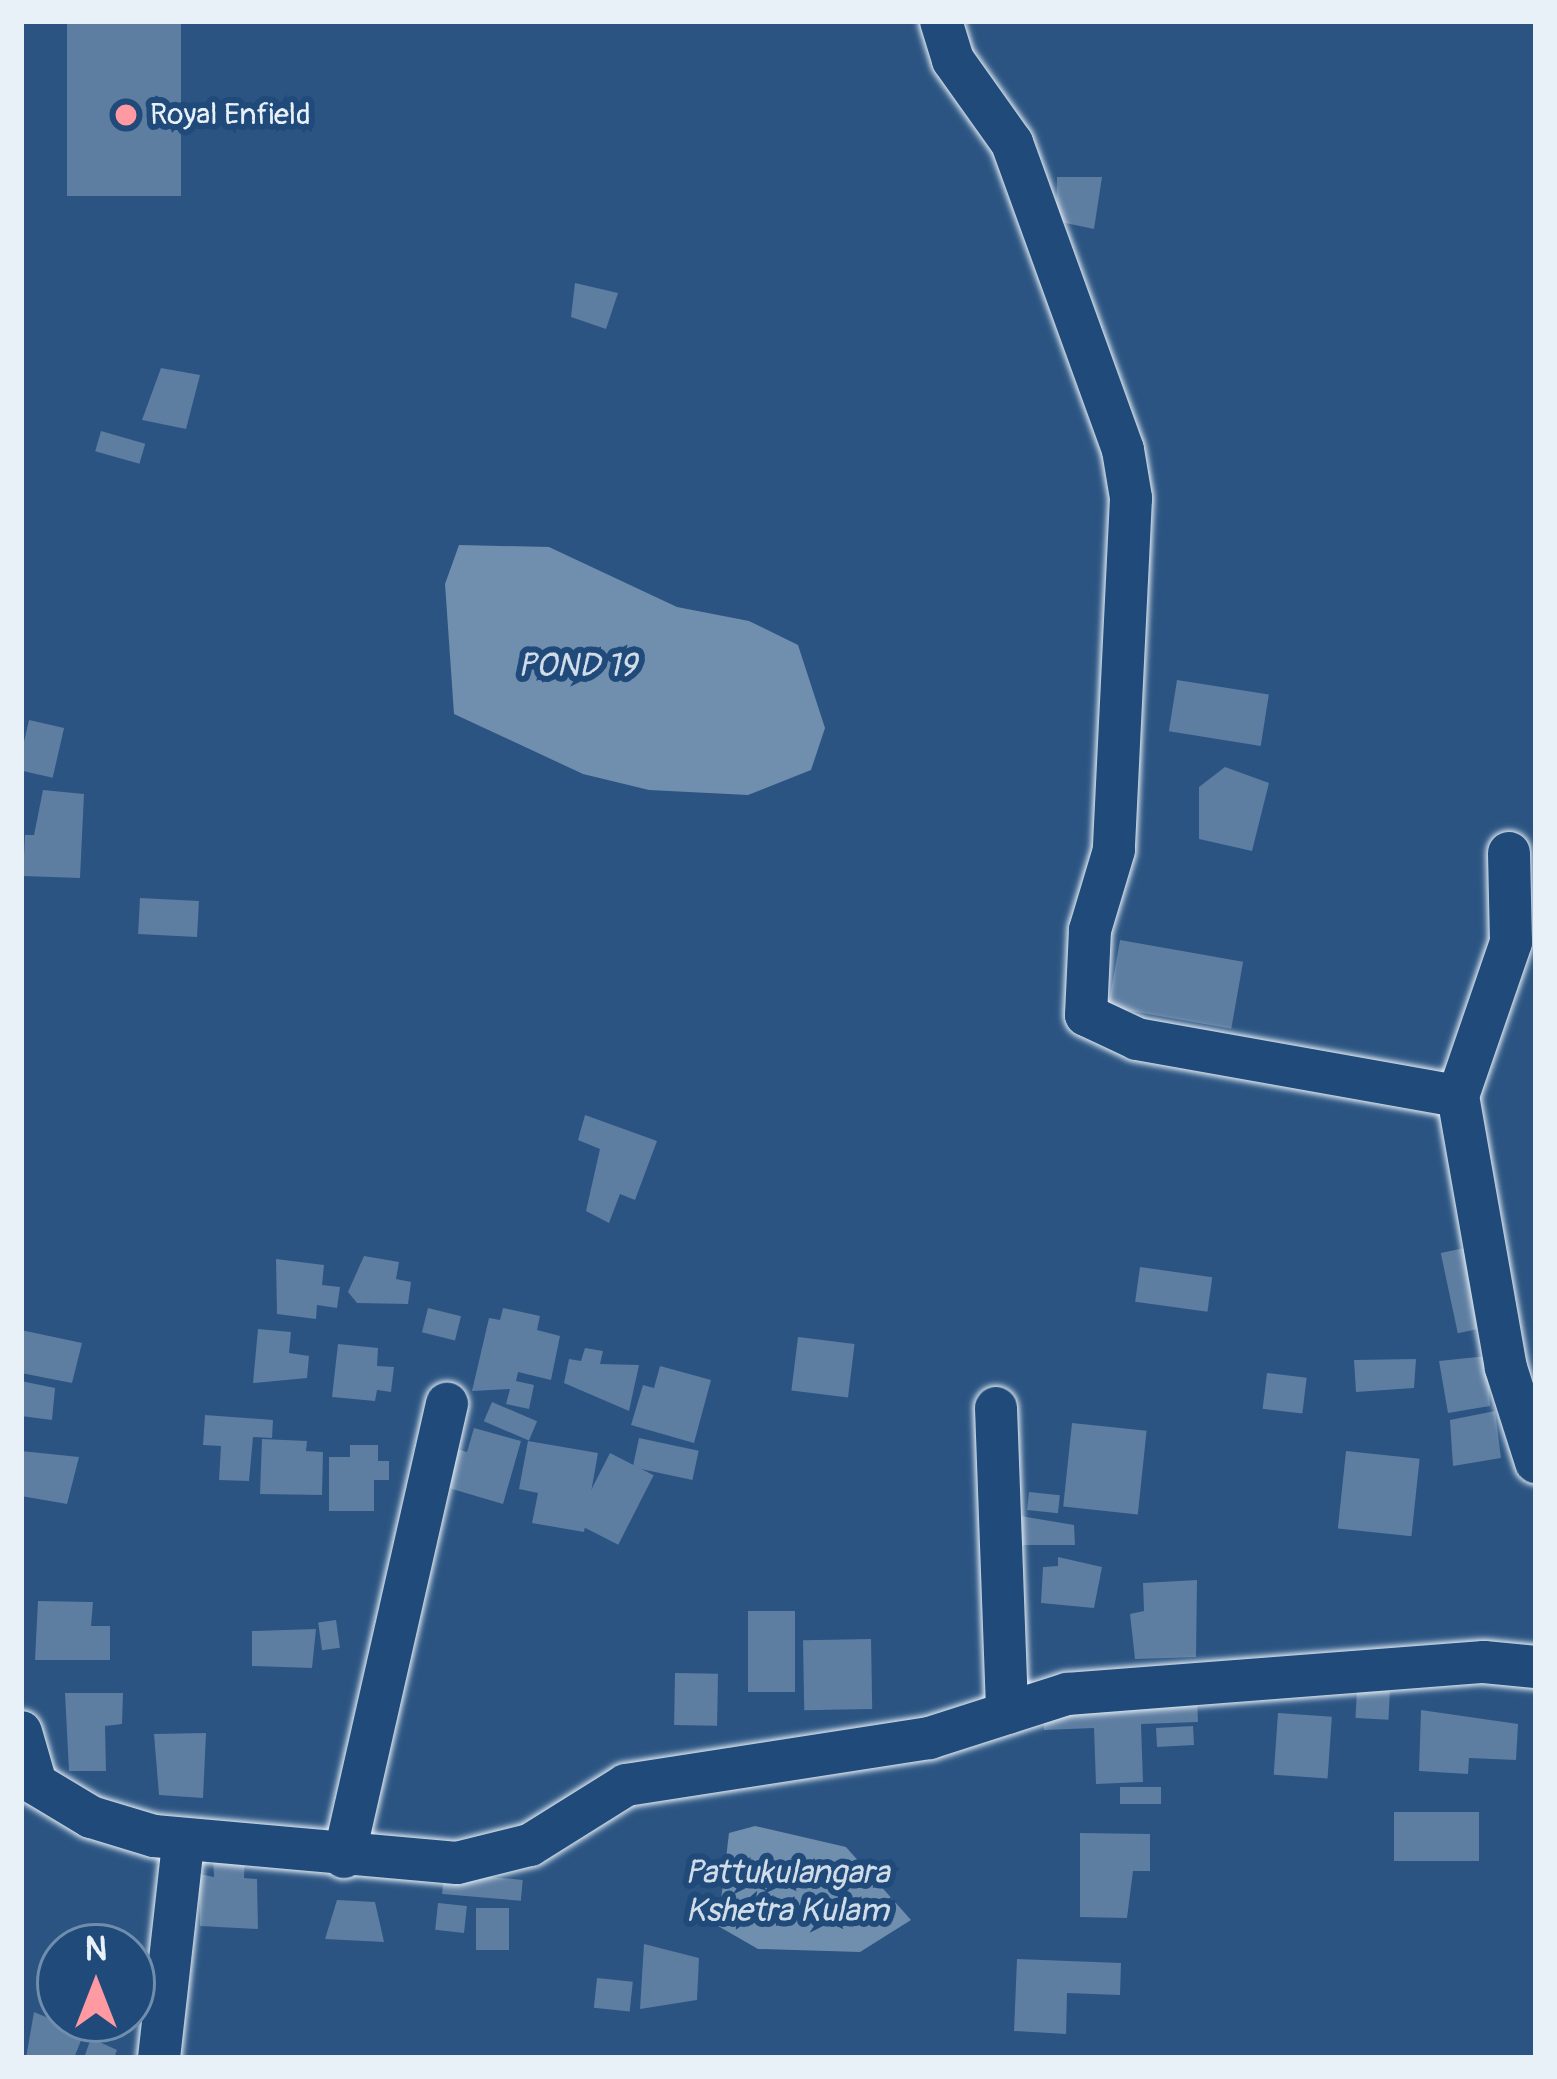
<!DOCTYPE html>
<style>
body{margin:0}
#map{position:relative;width:1557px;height:2079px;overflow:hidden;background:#2b5482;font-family:Pangolin,sans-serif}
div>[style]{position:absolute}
.water>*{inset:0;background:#708ead}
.building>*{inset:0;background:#5d7da1;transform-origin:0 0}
.roads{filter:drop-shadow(0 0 3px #e8f1f8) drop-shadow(0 0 3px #e8f1f8)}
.street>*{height:42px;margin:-21px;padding:0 21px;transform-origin:21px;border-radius:21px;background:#1f4a7a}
.dots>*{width:33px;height:33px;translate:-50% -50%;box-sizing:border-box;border:6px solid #1f4a7a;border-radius:50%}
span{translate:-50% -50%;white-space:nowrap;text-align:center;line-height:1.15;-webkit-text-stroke:12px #1f4a7a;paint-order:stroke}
.poi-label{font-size:30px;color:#e8f1f8}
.left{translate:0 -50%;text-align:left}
.water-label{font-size:33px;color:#d0dde9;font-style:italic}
.frame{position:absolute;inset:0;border:24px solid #e8f1f8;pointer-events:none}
.north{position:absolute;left:36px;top:1923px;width:120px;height:120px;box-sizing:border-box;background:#1f4a7a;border:3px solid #6f8dac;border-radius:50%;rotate:0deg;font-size:33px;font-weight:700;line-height:48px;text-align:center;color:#e8f1f8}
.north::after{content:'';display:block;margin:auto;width:42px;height:54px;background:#ff9aa2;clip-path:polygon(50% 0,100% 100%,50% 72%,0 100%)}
</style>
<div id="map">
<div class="water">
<div style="clip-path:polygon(459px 545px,549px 547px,677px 607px,749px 621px,798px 645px,825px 728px,811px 770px,748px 795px,649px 790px,583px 774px,454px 714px,445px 584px)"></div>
<div style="clip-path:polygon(755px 1826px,846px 1847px,911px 1920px,860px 1952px,758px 1949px,718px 1926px,729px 1833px)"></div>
</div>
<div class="building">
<div style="left:67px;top:21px;width:114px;height:175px"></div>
<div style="clip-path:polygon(1057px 177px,1102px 177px,1094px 229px,1056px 221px)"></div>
<div style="clip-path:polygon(575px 283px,618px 293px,606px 329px,571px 317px)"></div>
<div style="clip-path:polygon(161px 368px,200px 375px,186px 429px,142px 420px)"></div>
<div style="left:101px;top:431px;width:46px;height:21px;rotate:16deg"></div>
<div style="left:1177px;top:680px;width:93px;height:52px;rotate:9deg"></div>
<div style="left:29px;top:720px;width:36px;height:51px;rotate:13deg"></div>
<div style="clip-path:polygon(1225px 767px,1269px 783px,1252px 851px,1199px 839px,1199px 787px)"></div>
<div style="clip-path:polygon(43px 790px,84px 794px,80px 878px,23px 876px,25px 835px,34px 835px)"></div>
<div style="left:140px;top:898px;width:59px;height:36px;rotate:3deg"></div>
<div style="left:1120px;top:940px;width:125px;height:68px;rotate:10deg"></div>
<div style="clip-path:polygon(585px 1115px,657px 1141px,635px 1200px,620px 1194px,609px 1223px,586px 1211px,600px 1149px,578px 1140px)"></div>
<div style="left:1474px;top:1246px;width:82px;height:34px;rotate:78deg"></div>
<div style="clip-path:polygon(364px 1256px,399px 1262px,396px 1279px,411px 1282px,408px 1304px,357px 1303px,348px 1292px)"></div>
<div style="clip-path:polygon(276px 1259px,324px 1265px,322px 1285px,340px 1287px,337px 1308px,317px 1305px,316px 1319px,277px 1314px)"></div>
<div style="left:1140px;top:1267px;width:73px;height:35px;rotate:8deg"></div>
<div style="left:428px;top:1308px;width:34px;height:25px;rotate:14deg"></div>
<div style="clip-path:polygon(503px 1308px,540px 1316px,537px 1330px,560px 1336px,551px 1380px,518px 1372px,516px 1381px,534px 1385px,529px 1409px,506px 1404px,510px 1389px,472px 1391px,489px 1318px,500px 1320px)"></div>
<div style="clip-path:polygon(258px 1329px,291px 1332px,289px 1353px,309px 1356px,307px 1378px,253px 1383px)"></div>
<div style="clip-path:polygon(21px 1330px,82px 1343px,72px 1383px,21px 1373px)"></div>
<div style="left:798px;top:1337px;width:57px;height:54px;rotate:7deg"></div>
<div style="clip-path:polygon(338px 1344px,378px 1348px,377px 1366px,394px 1367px,391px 1392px,377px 1390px,375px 1401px,332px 1397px)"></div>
<div style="clip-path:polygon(585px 1348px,603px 1351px,600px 1364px,639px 1365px,629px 1411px,564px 1383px,569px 1359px,581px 1361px)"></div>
<div style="clip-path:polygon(1487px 1356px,1490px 1406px,1448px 1413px,1439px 1361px)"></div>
<div style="clip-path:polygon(1416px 1359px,1414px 1388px,1356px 1392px,1354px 1360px)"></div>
<div style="clip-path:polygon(660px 1366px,711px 1380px,694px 1443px,631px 1425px,643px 1385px,654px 1388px)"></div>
<div style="left:1267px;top:1373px;width:40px;height:36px;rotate:7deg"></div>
<div style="clip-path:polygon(21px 1381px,55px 1388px,52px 1420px,21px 1416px)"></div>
<div style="left:492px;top:1402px;width:49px;height:21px;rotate:23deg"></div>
<div style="clip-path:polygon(1495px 1411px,1501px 1458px,1453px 1466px,1450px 1420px)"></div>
<div style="clip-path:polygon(205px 1415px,273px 1420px,272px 1438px,253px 1437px,249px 1481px,219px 1480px,221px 1446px,203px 1445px)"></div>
<div style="left:1072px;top:1423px;width:75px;height:84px;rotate:6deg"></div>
<div style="clip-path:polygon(474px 1428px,521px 1441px,503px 1504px,442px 1486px,453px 1448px,467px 1452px)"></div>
<div style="left:639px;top:1438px;width:61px;height:30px;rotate:12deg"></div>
<div style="clip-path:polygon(262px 1439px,307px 1441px,306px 1451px,323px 1452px,322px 1495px,260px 1494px)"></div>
<div style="clip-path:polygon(528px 1441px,598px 1453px,584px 1532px,532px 1523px,538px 1493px,519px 1489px)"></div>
<div style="clip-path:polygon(350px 1445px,378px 1445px,378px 1461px,389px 1461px,389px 1480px,374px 1480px,374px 1511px,329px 1511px,329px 1457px,350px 1457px)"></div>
<div style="clip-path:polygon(21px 1451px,79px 1457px,67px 1504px,21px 1496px)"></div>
<div style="left:1346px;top:1451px;width:74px;height:78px;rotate:6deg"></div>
<div style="left:610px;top:1453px;width:49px;height:78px;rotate:27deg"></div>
<div style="left:1029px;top:1492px;width:31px;height:18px;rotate:6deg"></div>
<div style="clip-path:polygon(1014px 1515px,1074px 1525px,1075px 1545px,1014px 1545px)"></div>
<div style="clip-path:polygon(1058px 1557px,1102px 1567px,1094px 1608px,1041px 1603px,1043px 1567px,1058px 1566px)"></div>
<div style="clip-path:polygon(1197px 1580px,1196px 1657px,1135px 1659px,1130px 1614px,1144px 1611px,1143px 1583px)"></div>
<div style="clip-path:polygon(38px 1601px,93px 1602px,91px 1626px,110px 1626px,110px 1660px,35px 1660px)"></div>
<div style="left:748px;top:1611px;width:47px;height:81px"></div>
<div style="left:336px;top:1620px;width:28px;height:18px;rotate:82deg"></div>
<div style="clip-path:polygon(316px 1629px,312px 1668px,252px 1666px,252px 1631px)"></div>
<div style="left:871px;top:1639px;width:70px;height:68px;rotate:89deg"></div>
<div style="left:675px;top:1673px;width:43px;height:52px;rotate:1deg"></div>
<div style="left:1357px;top:1689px;width:33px;height:29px;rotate:3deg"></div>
<div style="clip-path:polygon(65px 1693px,123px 1693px,122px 1724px,105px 1726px,106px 1771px,69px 1771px)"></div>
<div style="clip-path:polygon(1197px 1697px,1198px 1722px,1141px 1724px,1143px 1782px,1096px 1784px,1094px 1728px,1044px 1730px,1043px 1703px)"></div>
<div style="clip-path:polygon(1421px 1710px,1518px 1724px,1516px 1760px,1469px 1758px,1468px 1774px,1419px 1771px)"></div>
<div style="left:1278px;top:1713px;width:54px;height:62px;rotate:4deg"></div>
<div style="left:1193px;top:1726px;width:19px;height:37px;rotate:87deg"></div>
<div style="clip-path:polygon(206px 1733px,203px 1798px,159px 1795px,154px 1734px)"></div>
<div style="left:1120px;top:1787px;width:41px;height:17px"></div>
<div style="left:1479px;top:1812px;width:49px;height:85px;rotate:90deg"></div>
<div style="clip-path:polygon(1080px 1833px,1150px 1834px,1150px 1871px,1133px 1871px,1127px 1918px,1080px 1917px)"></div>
<div style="clip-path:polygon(213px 1855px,245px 1855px,244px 1878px,257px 1879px,258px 1929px,200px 1926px,199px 1874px,214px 1877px)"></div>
<div style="left:444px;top:1873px;width:79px;height:21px;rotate:5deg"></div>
<div style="clip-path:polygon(337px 1900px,375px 1902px,384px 1942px,325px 1939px)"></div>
<div style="left:438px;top:1903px;width:29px;height:27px;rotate:6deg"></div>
<div style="left:476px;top:1908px;width:33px;height:42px"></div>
<div style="clip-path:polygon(644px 1944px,699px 1958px,697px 2000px,640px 2009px)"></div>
<div style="clip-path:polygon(1017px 1959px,1121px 1963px,1120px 1995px,1067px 1993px,1066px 2034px,1014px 2031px)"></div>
<div style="left:597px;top:1978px;width:36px;height:30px;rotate:6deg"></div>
<div style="clip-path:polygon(34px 2012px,84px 2033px,74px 2058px,26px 2058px)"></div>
<div style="clip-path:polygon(91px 2038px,117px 2050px,114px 2058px,84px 2058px)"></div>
</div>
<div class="roads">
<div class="street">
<div style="left:941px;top:21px;width:41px;rotate:72.9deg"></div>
<div style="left:953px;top:60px;width:102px;rotate:54.6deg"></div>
<div style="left:1012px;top:143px;width:326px;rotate:70.1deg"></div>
<div style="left:1123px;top:450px;width:49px;rotate:80.5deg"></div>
<div style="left:1131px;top:498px;width:352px;rotate:92.8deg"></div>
<div style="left:1114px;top:850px;width:84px;rotate:106.7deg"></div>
<div style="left:1090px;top:930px;width:85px;rotate:92.7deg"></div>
<div style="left:1086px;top:1015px;width:56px;rotate:25.2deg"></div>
<div style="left:1137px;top:1039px;width:326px;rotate:10.1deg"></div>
<div style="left:1458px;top:1096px;width:163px;rotate:-71deg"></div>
<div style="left:1511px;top:942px;width:89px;rotate:-91.3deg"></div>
<div style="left:1458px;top:1096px;width:276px;rotate:80deg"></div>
<div style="left:1506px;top:1368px;width:99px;rotate:72.3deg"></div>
<div style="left:996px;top:1408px;width:305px;rotate:87.9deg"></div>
<div style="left:21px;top:1732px;width:54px;rotate:73.9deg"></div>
<div style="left:36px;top:1784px;width:64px;rotate:31deg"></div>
<div style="left:91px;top:1817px;width:66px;rotate:16.8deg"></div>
<div style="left:154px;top:1836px;width:304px;rotate:5.1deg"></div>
<div style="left:457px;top:1863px;width:75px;rotate:-13.9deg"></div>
<div style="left:530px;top:1845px;width:113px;rotate:-32deg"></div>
<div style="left:626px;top:1785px;width:307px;rotate:-8.8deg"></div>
<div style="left:929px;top:1738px;width:145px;rotate:-17.7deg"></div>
<div style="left:1067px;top:1694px;width:418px;rotate:-4.4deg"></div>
<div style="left:1484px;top:1662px;width:52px;rotate:5.5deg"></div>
<div style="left:344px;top:1857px;width:465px;rotate:-77.2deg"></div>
<div style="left:159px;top:2058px;width:216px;rotate:-83.6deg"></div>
</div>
</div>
<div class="dots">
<div style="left:126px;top:115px;background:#ff9aa2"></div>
</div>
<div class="poi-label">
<span class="left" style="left:150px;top:115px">Royal Enfield</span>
</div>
<div class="water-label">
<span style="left:577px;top:666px">POND 19</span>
<span style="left:787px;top:1892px">Pattukulangara<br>Kshetra Kulam</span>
</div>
<div class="frame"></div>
<div class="north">N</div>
</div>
